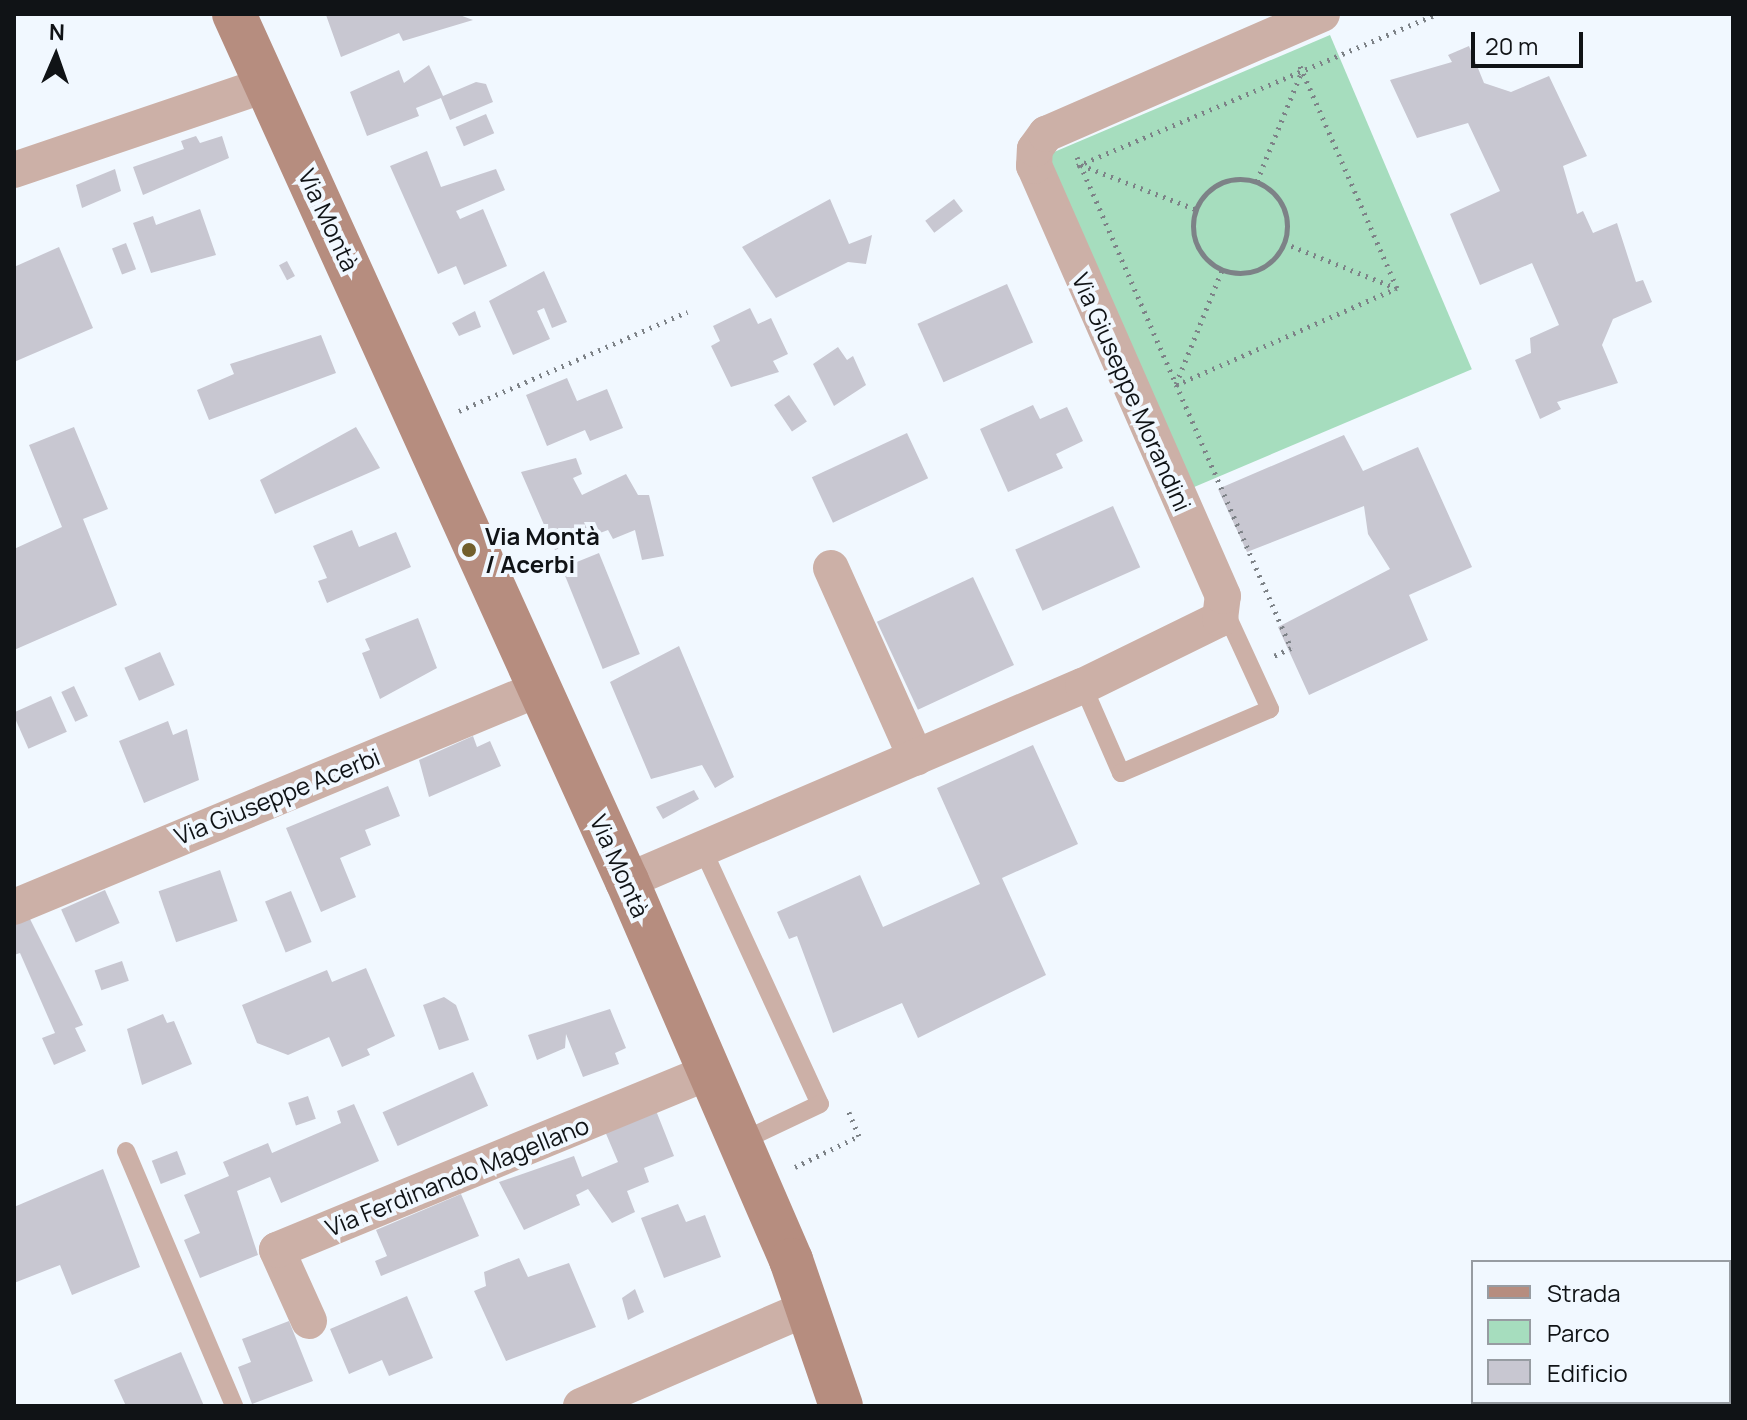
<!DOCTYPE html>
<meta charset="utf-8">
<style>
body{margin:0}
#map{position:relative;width:1747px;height:1420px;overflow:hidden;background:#f1f8ff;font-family:Manrope,sans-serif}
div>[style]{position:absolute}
.green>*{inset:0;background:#a6ddbe;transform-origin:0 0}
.building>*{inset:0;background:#c8c7d1;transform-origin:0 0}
.path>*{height:5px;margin-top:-2.5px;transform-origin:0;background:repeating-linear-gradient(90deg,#7d8287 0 2px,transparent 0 8px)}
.path>.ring{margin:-2.5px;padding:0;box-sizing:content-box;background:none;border:5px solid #7d8287;border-radius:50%}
.lane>*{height:18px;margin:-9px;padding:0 9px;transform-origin:9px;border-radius:9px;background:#ccb0a7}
.street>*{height:36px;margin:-18px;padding:0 18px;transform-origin:18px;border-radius:18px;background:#ccb0a7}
.secondary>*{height:44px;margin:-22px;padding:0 22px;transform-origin:22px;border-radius:22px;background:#b68d7f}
.dots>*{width:22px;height:22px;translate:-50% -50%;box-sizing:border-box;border:4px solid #f1f8ff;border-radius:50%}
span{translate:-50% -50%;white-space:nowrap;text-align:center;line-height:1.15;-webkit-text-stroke:8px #f1f8ff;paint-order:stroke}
.street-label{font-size:24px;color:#101316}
.poi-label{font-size:24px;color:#101316;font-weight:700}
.left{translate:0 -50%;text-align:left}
.frame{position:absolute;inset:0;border:16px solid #101316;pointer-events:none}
.legend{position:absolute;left:1471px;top:1260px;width:260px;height:144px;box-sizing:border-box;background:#f1f8ff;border:2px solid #979ca2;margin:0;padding:10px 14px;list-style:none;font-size:24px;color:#101316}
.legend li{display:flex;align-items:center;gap:16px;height:40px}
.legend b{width:40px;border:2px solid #979ca2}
.north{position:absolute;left:16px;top:16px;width:80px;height:80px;-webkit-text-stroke:6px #f1f8ff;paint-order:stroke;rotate:2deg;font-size:22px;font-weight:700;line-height:32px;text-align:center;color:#101316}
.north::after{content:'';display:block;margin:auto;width:28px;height:36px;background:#101316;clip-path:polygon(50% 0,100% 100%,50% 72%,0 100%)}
.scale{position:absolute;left:1471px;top:32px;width:112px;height:36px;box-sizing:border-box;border:4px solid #101316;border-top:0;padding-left:10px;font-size:24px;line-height:28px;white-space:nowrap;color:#101316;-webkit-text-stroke:6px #f1f8ff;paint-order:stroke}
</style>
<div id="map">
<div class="green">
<div style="left:1330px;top:35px;width:363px;height:308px;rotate:67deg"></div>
</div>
<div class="building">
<div style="clip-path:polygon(457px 14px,473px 20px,403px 41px,399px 33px,341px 57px,326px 15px)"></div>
<div style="clip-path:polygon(1469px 46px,1484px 83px,1511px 92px,1549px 76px,1587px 156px,1563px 166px,1577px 214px,1583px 211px,1593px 233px,1617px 223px,1636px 282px,1643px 280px,1652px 302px,1613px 319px,1602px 345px,1618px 383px,1557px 402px,1561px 409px,1540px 419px,1515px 360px,1531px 353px,1530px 338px,1559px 325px,1532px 263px,1480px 285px,1450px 214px,1500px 191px,1468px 123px,1417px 138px,1390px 80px,1452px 62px,1448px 55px)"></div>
<div style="clip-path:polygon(429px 65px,443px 96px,476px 82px,486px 84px,493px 102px,450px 120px,441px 98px,416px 108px,419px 116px,367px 136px,350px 92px,399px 70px,404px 83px)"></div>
<div style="left:486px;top:114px;width:21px;height:33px;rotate:67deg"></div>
<div style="clip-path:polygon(196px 136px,200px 143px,222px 136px,229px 158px,143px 195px,133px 167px,184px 149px,181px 141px)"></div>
<div style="clip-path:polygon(427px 151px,441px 187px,496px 169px,505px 190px,456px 211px,460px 219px,483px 209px,507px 266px,464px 285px,456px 266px,438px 274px,390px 166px)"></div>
<div style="clip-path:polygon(115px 169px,121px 191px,82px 208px,76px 185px)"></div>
<div style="clip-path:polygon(830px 199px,849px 244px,872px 235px,866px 264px,848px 262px,776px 298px,742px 247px)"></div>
<div style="left:954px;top:199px;width:15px;height:36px;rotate:53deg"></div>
<div style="clip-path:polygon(200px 209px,216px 255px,151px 273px,133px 223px,153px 216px,156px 225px)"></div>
<div style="left:126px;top:243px;width:28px;height:15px;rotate:69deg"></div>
<div style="clip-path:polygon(59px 247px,93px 328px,14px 362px,14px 267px)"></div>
<div style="left:287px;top:261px;width:17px;height:9px;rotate:62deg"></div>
<div style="clip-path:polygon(544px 271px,567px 322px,552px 328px,544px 308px,537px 311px,550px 339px,513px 355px,489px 301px)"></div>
<div style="left:1007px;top:284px;width:64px;height:98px;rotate:66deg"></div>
<div style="clip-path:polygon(750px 308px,758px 324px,771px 318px,788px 354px,773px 361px,779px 372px,731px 387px,711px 346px,720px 341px,713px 326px)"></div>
<div style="clip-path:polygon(475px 311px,481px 327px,459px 336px,452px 323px)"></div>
<div style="clip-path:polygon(321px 335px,336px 373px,209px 420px,197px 390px,234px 374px,230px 364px)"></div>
<div style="clip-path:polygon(838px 347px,847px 360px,853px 356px,866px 385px,834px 406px,813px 364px)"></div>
<div style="clip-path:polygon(567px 378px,577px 401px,607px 389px,623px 428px,590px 441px,585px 430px,547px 446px,526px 395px)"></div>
<div style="left:789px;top:395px;width:32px;height:18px;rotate:56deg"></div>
<div style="clip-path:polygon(1033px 405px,1040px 419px,1067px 407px,1083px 441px,1056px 454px,1063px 468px,1008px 492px,980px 429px)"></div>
<div style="clip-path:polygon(74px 427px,108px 509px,83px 519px,117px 605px,14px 650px,14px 549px,62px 527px,29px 445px)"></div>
<div style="clip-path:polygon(356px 427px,380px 468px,275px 514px,260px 480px)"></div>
<div style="left:907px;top:433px;width:50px;height:105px;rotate:65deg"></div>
<div style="clip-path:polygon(1344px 435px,1363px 471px,1418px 447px,1472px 567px,1409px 595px,1428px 640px,1309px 695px,1278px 627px,1390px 569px,1368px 534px,1364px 506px,1247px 552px,1218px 489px)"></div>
<div style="clip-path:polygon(576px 458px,582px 474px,573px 478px,582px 495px,626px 474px,638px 495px,649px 495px,664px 556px,642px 560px,635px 530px,613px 539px,608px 530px,555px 550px,521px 472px)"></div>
<div style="left:1113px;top:506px;width:67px;height:107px;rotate:66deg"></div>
<div style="clip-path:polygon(352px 530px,359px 547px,396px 532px,411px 567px,327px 603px,318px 581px,327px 578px,313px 546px)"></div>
<div style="left:599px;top:553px;width:109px;height:40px;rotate:68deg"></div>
<div style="left:973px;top:577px;width:97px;height:106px;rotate:65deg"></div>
<div style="clip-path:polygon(418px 618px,437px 668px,380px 699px,362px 653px,370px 650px,365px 639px)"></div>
<div style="clip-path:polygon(679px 646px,734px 777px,715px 788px,702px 765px,651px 779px,610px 682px)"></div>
<div style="left:160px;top:652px;width:36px;height:39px;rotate:66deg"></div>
<div style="left:74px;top:686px;width:33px;height:14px;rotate:65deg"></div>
<div style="left:51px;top:696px;width:39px;height:42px;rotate:66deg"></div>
<div style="clip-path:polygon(168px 721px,173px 735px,187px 729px,199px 780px,144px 803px,119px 741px)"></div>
<div style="clip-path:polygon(473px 736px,477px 747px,490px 741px,501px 766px,429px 797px,419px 760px)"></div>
<div style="clip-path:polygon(1033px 745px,1078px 844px,1002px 878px,1046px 975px,918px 1038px,902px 1003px,833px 1033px,797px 936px,789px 939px,777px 912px,860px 875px,883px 927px,980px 884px,937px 788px)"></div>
<div style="clip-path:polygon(388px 786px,400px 816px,365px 830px,371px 845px,340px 858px,356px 897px,321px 912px,286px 828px)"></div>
<div style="clip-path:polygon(694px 790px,699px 799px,663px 819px,656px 807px)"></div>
<div style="left:220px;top:870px;width:54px;height:65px;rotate:71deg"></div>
<div style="left:105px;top:890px;width:36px;height:48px;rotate:66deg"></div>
<div style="left:291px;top:891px;width:55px;height:28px;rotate:68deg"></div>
<div style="clip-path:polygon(26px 911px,83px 1025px,75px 1028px,86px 1051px,54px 1065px,42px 1038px,55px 1033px,20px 953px,14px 955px,14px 916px)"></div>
<div style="left:122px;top:961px;width:21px;height:29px;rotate:71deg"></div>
<div style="clip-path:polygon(366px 968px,395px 1036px,367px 1049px,370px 1055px,342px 1067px,329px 1037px,288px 1055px,257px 1043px,242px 1005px,327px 970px,332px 982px)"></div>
<div style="clip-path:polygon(444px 997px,456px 1005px,469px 1040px,439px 1050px,423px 1005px)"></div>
<div style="clip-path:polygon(610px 1009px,626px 1048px,615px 1053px,619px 1064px,583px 1077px,566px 1034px,565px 1048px,537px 1060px,528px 1035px)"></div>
<div style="clip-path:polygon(163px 1014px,167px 1023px,174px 1021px,192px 1064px,142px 1085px,127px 1029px)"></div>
<div style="left:473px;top:1072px;width:37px;height:99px;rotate:66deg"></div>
<div style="left:308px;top:1096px;width:24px;height:21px;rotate:71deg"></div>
<div style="clip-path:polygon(354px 1104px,379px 1161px,281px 1203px,270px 1177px,237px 1191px,258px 1255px,200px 1278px,184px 1240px,200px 1233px,184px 1195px,229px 1176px,223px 1162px,268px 1143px,272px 1153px,341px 1123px,337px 1111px)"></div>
<div style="clip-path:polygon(655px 1108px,674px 1156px,644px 1168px,649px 1182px,627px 1191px,635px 1212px,612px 1223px,588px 1189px,576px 1195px,580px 1205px,524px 1230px,499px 1182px,574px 1156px,582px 1177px,618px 1162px,604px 1129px)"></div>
<div style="left:177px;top:1151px;width:25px;height:27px;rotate:69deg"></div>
<div style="clip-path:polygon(103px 1169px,140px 1267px,72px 1295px,60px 1265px,14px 1283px,14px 1207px)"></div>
<div style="clip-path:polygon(461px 1194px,479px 1236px,381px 1276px,375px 1261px,387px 1256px,376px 1230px)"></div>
<div style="clip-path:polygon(678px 1204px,686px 1222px,705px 1215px,721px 1257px,664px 1278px,641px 1218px)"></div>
<div style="clip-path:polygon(519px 1258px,528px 1277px,569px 1263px,596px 1327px,506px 1361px,474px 1291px,486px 1286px,484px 1272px)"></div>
<div style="clip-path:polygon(635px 1289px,644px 1312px,628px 1320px,622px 1298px)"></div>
<div style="clip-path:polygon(407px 1296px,433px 1358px,389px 1376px,382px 1360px,349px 1374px,330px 1329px)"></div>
<div style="clip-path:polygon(289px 1321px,313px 1381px,252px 1404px,238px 1367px,251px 1362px,242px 1339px)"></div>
<div style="clip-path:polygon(181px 1352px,204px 1406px,126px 1406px,114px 1380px)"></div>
</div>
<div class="path">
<div style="left:1077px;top:157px;width:536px;rotate:66.45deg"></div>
<div style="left:1291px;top:648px;width:19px;rotate:155deg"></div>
<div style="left:1081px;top:165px;width:122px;rotate:21.1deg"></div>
<div style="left:1077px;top:166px;width:391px;rotate:-22.9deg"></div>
<div class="ring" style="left:1193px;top:179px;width:89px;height:89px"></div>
<div style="left:1257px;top:181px;width:119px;rotate:-67.8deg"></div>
<div style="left:1284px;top:243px;width:121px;rotate:21.9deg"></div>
<div style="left:1176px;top:384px;width:123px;rotate:-68deg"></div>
<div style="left:1176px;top:385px;width:241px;rotate:-23.7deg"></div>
<div style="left:1397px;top:288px;width:244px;rotate:-113.6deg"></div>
<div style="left:459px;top:411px;width:249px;rotate:-23.5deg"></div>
<div style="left:795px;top:1167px;width:71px;rotate:-25.8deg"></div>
<div style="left:859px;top:1136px;width:30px;rotate:-113deg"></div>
</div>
<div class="lane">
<div style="left:1083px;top:686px;width:95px;rotate:66.4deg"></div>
<div style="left:1121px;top:773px;width:162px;rotate:-23.2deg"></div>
<div style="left:1270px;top:709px;width:110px;rotate:-114.7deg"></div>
<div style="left:704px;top:852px;width:277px;rotate:65.3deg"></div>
<div style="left:820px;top:1104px;width:89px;rotate:154.6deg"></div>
<div style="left:126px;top:1151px;width:277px;rotate:67deg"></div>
</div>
<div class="street">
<div style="left:14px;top:170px;width:265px;rotate:-18.7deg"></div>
<div style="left:831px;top:568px;width:208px;rotate:65.9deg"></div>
<div style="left:627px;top:881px;width:496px;rotate:-23.2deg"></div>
<div style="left:1083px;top:686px;width:153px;rotate:-26.1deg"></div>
<div style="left:1220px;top:619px;width:23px;rotate:-83deg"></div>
<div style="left:1223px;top:596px;width:470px;rotate:-113.7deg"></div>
<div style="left:1034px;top:166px;width:17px;rotate:-87deg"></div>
<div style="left:1035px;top:149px;width:19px;rotate:-54deg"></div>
<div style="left:1046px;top:134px;width:301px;rotate:-23.5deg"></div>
<div style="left:14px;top:907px;width:571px;rotate:-22.57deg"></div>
<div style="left:309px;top:1321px;width:78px;rotate:-114.3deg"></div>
<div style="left:277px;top:1250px;width:467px;rotate:-22.4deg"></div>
<div style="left:581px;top:1406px;width:247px;rotate:-23.4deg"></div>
</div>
<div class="secondary">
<div style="left:234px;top:14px;width:952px;rotate:65.62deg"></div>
<div style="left:627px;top:881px;width:413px;rotate:66.6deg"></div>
<div style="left:791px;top:1260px;width:154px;rotate:71.1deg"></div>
</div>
<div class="dots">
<div style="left:469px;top:550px;background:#715e2c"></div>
</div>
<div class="street-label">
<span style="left:329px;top:220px;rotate:65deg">Via Montà</span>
<span style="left:1132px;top:392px;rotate:66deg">Via Giuseppe Morandini</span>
<span style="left:277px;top:796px;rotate:-22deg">Via Giuseppe Acerbi</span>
<span style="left:620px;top:866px;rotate:66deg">Via Montà</span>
<span style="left:457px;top:1176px;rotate:-22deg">Via Ferdinando Magellano</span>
</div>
<div class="poi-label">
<span class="left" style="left:485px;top:550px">Via Montà<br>/ Acerbi</span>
</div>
<div class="frame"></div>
<ul class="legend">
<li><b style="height:10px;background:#b68d7f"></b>Strada</li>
<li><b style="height:22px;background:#a6ddbe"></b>Parco</li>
<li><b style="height:22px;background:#c8c7d1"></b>Edificio</li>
</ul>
<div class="north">N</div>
<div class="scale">20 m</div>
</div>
